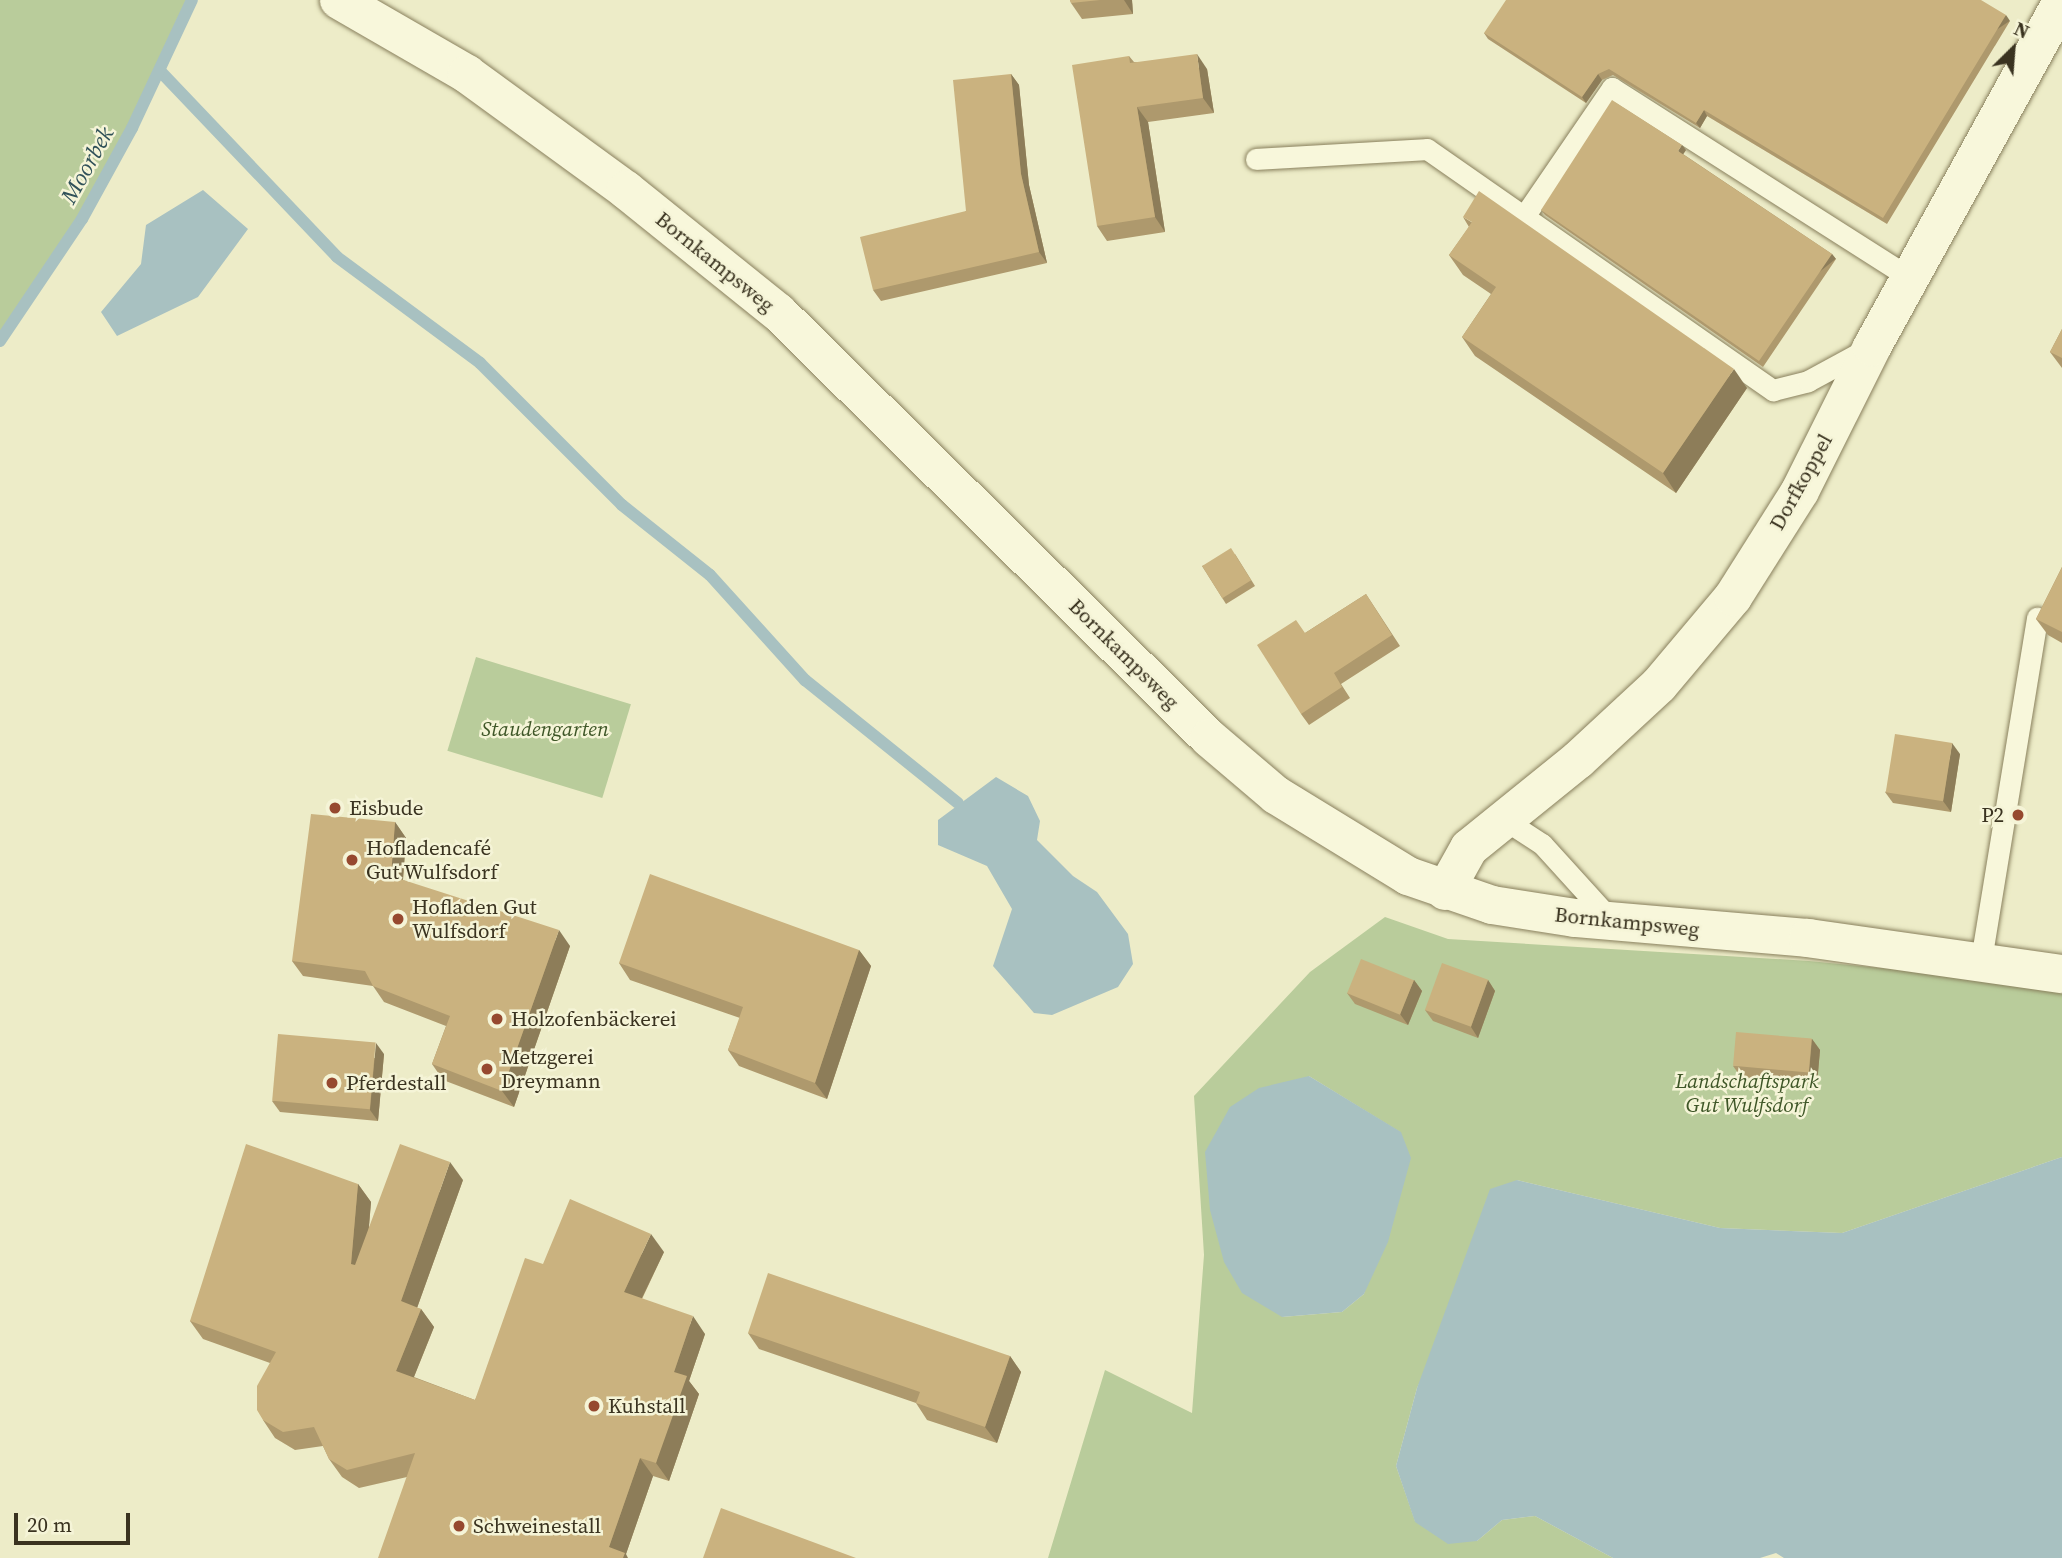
<!DOCTYPE html>
<meta charset="utf-8">
<style>
body{margin:0}
#map{position:relative;width:2062px;height:1558px;overflow:hidden;background:#edecc8;font-family:"Source Serif 4",serif}
div>[style]{position:absolute}
.green>*{inset:0;background:#b9cc9b;transform-origin:0 0}
.water>*{inset:0;background:#a8c1c1}
.stream>*{height:12px;margin:-6px;padding:0 6px;transform-origin:6px;border-radius:6px;background:#a8c1c1}
.roads{filter:drop-shadow(0 0 2px #89805d) drop-shadow(0 0 2px #89805d)}
.lane>*{height:21px;margin:-10.5px;padding:0 10.5px;transform-origin:10.5px;border-radius:10.5px;background:#f8f7db}
.street>*{height:38px;margin:-19px;padding:0 19px;transform-origin:19px;border-radius:19px;background:#f8f7db}
.wall>*{inset:0;background:#ae996d}
.shaded-wall>*{inset:0;background:#8d7d59;transform-origin:0 0}
.building>*{inset:0;background:#cab27f;transform-origin:0 0}
.dots>*{width:19px;height:19px;translate:-50% -50%;box-sizing:border-box;border:4px solid #f5f4d7;border-radius:50%}
span{translate:-50% -50%;white-space:nowrap;text-align:center;line-height:1.15;-webkit-text-stroke:5px #f5f4d7;paint-order:stroke}
.street-label{font-size:21px;color:#3a3320}
.park-label{font-size:21px;color:#3e5627;font-style:italic}
.poi-label{font-size:21px;color:#3a3320}
.left{translate:0 -50%;text-align:left}
.right{translate:-100% -50%;text-align:right}
.water-label{font-size:23px;color:#305159;font-style:italic}
.north{position:absolute;left:1978px;top:14px;width:70px;height:70px;-webkit-text-stroke:5px #f5f4d7;paint-order:stroke;rotate:25deg;font-size:19px;font-weight:700;line-height:28px;text-align:center;color:#3a3320}
.north::after{content:'';display:block;margin:auto;width:24px;height:32px;background:#3a3320;clip-path:polygon(50% 0,100% 100%,50% 72%,0 100%)}
.scale{position:absolute;left:14px;top:1513px;width:116px;height:32px;box-sizing:border-box;border:4px solid #3a3320;border-top:0;padding-left:9px;font-size:21px;line-height:24px;white-space:nowrap;color:#3a3320;-webkit-text-stroke:5px #f5f4d7;paint-order:stroke}
</style>
<div id="map">
<div class="green">
<div style="clip-path:polygon(0 0,192px 0,132px 128px,82px 219px,0 341px)"></div>
<div style="left:476px;top:657px;width:162px;height:98px;rotate:17deg"></div>
<div style="clip-path:polygon(evenodd,1385px 917px,1448px 939px,1809px 961px,1983px 978px,2062px 992px,2062px 1157px,1842px 1233px,1720px 1228px,1517px 1180px,1417px 1388px,1396px 1466px,1415px 1521px,1477px 1541px,1502px 1520px,1535px 1516px,1613px 1558px,1048px 1558px,1105px 1370px,1192px 1413px,1204px 1255px,1194px 1096px,1310px 972px,1385px 917px,1309px 1076px,1400px 1132px,1364px 1294px,1342px 1312px,1282px 1317px,1309px 1076px)"></div>
</div>
<div class="water">
<div style="clip-path:polygon(203px 190px,248px 229px,198px 297px,117px 336px,101px 312px,141px 264px,146px 225px)"></div>
<div style="clip-path:polygon(996px 777px,1028px 796px,1040px 821px,1037px 840px,1073px 876px,1097px 892px,1128px 934px,1133px 964px,1118px 987px,1052px 1015px,1034px 1013px,993px 966px,1012px 909px,987px 866px,938px 845px,938px 820px)"></div>
<div style="clip-path:polygon(1309px 1076px,1401px 1132px,1411px 1158px,1388px 1242px,1364px 1294px,1342px 1312px,1282px 1317px,1242px 1293px,1224px 1262px,1210px 1210px,1205px 1152px,1230px 1107px,1259px 1088px)"></div>
<div style="clip-path:polygon(2062px 1157px,2062px 1558px,1784px 1558px,1776px 1553px,1760px 1558px,1613px 1558px,1535px 1516px,1502px 1520px,1477px 1541px,1448px 1544px,1415px 1522px,1396px 1466px,1417px 1388px,1490px 1189px,1517px 1180px,1720px 1228px,1842px 1233px)"></div>
</div>
<div class="stream">
<div style="left:161px;top:72px;width:255px;rotate:46.4deg"></div>
<div style="left:337px;top:257px;width:178px;rotate:36.5deg"></div>
<div style="left:480px;top:363px;width:201px;rotate:45deg"></div>
<div style="left:622px;top:505px;width:112px;rotate:38.5deg"></div>
<div style="left:710px;top:575px;width:142px;rotate:47.9deg"></div>
<div style="left:805px;top:680px;width:196px;rotate:38.8deg"></div>
<div style="left:0;top:341px;width:147px;rotate:-56.1deg"></div>
<div style="left:82px;top:219px;width:104px;rotate:-61.2deg"></div>
<div style="left:132px;top:128px;width:141px;rotate:-64.9deg"></div>
</div>
<div class="roads">
<div class="lane">
<div style="left:1256px;top:159px;width:171px;rotate:-3.3deg"></div>
<div style="left:1427px;top:149px;width:422px;rotate:34.9deg"></div>
<div style="left:1773px;top:390px;width:36px;rotate:-14deg"></div>
<div style="left:1808px;top:381px;width:67px;rotate:-28.5deg"></div>
<div style="left:1525px;top:215px;width:154px;rotate:-55.6deg"></div>
<div style="left:1612px;top:88px;width:353px;rotate:32.5deg"></div>
<div style="left:1505px;top:820px;width:44px;rotate:33deg"></div>
<div style="left:1542px;top:844px;width:103px;rotate:47.8deg"></div>
<div style="left:1981px;top:960px;width:347px;rotate:-80.7deg"></div>
</div>
<div class="street">
<div style="left:339px;top:0;width:148px;rotate:30deg"></div>
<div style="left:467px;top:74px;width:197px;rotate:36.1deg"></div>
<div style="left:626px;top:190px;width:195px;rotate:38.8deg"></div>
<div style="left:778px;top:312px;width:606px;rotate:44.67deg"></div>
<div style="left:1209px;top:738px;width:88px;rotate:40.4deg"></div>
<div style="left:1276px;top:795px;width:155px;rotate:31.5deg"></div>
<div style="left:1408px;top:876px;width:89px;rotate:19deg"></div>
<div style="left:1492px;top:905px;width:84px;rotate:8.9deg"></div>
<div style="left:1575px;top:918px;width:234px;rotate:4.9deg"></div>
<div style="left:1808px;top:938px;width:257px;rotate:8.1deg"></div>
<div style="left:1445px;top:891px;width:49px;rotate:-60.8deg"></div>
<div style="left:1469px;top:848px;width:140px;rotate:-38.9deg"></div>
<div style="left:1578px;top:760px;width:110px;rotate:-42.8deg"></div>
<div style="left:1659px;top:685px;width:115px;rotate:-49.9deg"></div>
<div style="left:1733px;top:597px;width:125px;rotate:-57.7deg"></div>
<div style="left:1800px;top:491px;width:161px;rotate:-63.4deg"></div>
<div style="left:1872px;top:347px;width:395px;rotate:-61.2deg"></div>
</div>
</div>
<div class="wall">
<div style="clip-path:polygon(1070px 0,1132px 0,1133px 14px,1082px 19px,1071px 3px)"></div>
<div style="clip-path:polygon(2010px 21px,1887px 224px,1707px 116px,1700px 128px,1613px 75px,1602px 80px,1586px 103px,1488px 39px,1484px 33px)"></div>
<div style="clip-path:polygon(1129px 56px,1134px 62px,1207px 69px,1214px 113px,1148px 122px,1165px 232px,1107px 241px,1097px 226px)"></div>
<div style="clip-path:polygon(1011px 74px,1019px 85px,1029px 185px,1047px 263px,881px 301px,873px 290px,966px 211px)"></div>
<div style="clip-path:polygon(1686px 150px,1683px 154px,1832px 254px,1836px 259px,1763px 367px,1545px 215px,1541px 210px)"></div>
<div style="clip-path:polygon(1463px 217px,1747px 388px,1676px 493px,1475px 356px,1462px 337px,1491px 294px,1463px 275px,1449px 255px,1469px 227px)"></div>
<div style="clip-path:polygon(2062px 329px,2062px 368px,2050px 352px)"></div>
<div style="clip-path:polygon(1235px 554px,1255px 586px,1226px 604px,1202px 566px)"></div>
<div style="clip-path:polygon(2062px 567px,2062px 643px,2048px 635px,2036px 619px)"></div>
<div style="clip-path:polygon(1366px 594px,1400px 646px,1341px 684px,1350px 698px,1309px 725px,1301px 714px,1305px 633px)"></div>
<div style="clip-path:polygon(1960px 754px,1951px 812px,1893px 803px,1885px 792px)"></div>
<div style="clip-path:polygon(395px 822px,406px 838px,403px 880px,570px 946px,514px 1107px,443px 1080px,432px 1064px,446px 1026px,384px 1002px,373px 986px,303px 976px,292px 961px)"></div>
<div style="clip-path:polygon(859px 950px,871px 966px,827px 1099px,739px 1066px,728px 1050px,740px 1018px,630px 980px,619px 963px)"></div>
<div style="clip-path:polygon(1414px 980px,1422px 991px,1408px 1025px,1355px 1004px,1347px 993px)"></div>
<div style="clip-path:polygon(1488px 980px,1495px 991px,1478px 1038px,1433px 1021px,1425px 1010px)"></div>
<div style="clip-path:polygon(1812px 1039px,1820px 1050px,1817px 1084px,1741px 1077px,1733px 1066px)"></div>
<div style="clip-path:polygon(384px 1054px,378px 1121px,280px 1112px,272px 1101px)"></div>
<div style="clip-path:polygon(463px 1180px,417px 1308px,421px 1309px,434px 1327px,414px 1377px,475px 1400px,543px 1264px,664px 1252px,642px 1299px,705px 1334px,689px 1381px,699px 1394px,669px 1481px,653px 1476px,626px 1554px,407px 1477px,359px 1488px,342px 1477px,329px 1459px,323px 1446px,295px 1450px,275px 1438px,263px 1420px,270px 1363px,203px 1339px,190px 1321px,358px 1184px,371px 1202px,369px 1227px)"></div>
<div style="clip-path:polygon(748px 1333px,1010px 1356px,1021px 1372px,997px 1443px,927px 1420px,916px 1403px,759px 1349px)"></div>
</div>
<div class="shaded-wall">
<div style="clip-path:polygon(1124px 0,1132px 0,1133px 14px)"></div>
<div style="left:2006px;top:15px;width:7px;height:237px;rotate:56deg"></div>
<div style="clip-path:polygon(1197px 54px,1207px 69px,1214px 113px,1203px 98px)"></div>
<div style="clip-path:polygon(1011px 74px,1019px 85px,1029px 185px,1047px 263px,1039px 252px,1021px 174px)"></div>
<div style="clip-path:polygon(1598px 74px,1602px 80px,1586px 103px,1582px 97px)"></div>
<div style="clip-path:polygon(1137px 107px,1148px 122px,1165px 232px,1155px 217px)"></div>
<div style="clip-path:polygon(1704px 110px,1707px 116px,1700px 128px,1696px 123px)"></div>
<div style="clip-path:polygon(1682px 145px,1686px 150px,1682px 156px,1678px 151px)"></div>
<div style="left:1832px;top:254px;width:6px;height:130px;rotate:51deg"></div>
<div style="clip-path:polygon(1734px 369px,1747px 388px,1676px 493px,1663px 473px)"></div>
<div style="clip-path:polygon(1952px 743px,1960px 754px,1951px 812px,1943px 801px)"></div>
<div style="clip-path:polygon(395px 822px,406px 838px,402px 892px,391px 876px)"></div>
<div style="clip-path:polygon(559px 930px,570px 946px,514px 1107px,502px 1091px)"></div>
<div style="clip-path:polygon(859px 950px,871px 966px,827px 1099px,815px 1083px)"></div>
<div style="clip-path:polygon(1414px 980px,1422px 991px,1408px 1025px,1400px 1014px)"></div>
<div style="clip-path:polygon(1488px 980px,1495px 991px,1478px 1038px,1471px 1027px)"></div>
<div style="clip-path:polygon(1812px 1039px,1820px 1050px,1817px 1084px,1809px 1073px)"></div>
<div style="clip-path:polygon(376px 1043px,384px 1054px,378px 1121px,370px 1110px)"></div>
<div style="clip-path:polygon(450px 1162px,463px 1180px,413px 1319px,401px 1301px)"></div>
<div style="clip-path:polygon(358px 1184px,371px 1202px,364px 1282px,351px 1264px)"></div>
<div style="clip-path:polygon(651px 1234px,664px 1252px,636px 1310px,624px 1292px)"></div>
<div style="clip-path:polygon(421px 1309px,434px 1327px,409px 1389px,396px 1371px)"></div>
<div style="clip-path:polygon(693px 1316px,705px 1334px,689px 1381px,699px 1394px,669px 1481px,656px 1463px,674px 1372px)"></div>
<div style="clip-path:polygon(1010px 1356px,1021px 1372px,997px 1443px,985px 1427px)"></div>
<div style="clip-path:polygon(640px 1458px,653px 1476px,626px 1554px,628px 1558px,617px 1558px,609px 1547px)"></div>
</div>
<div class="building">
<div style="clip-path:polygon(1070px 0,1100px 0,1071px 3px)"></div>
<div style="clip-path:polygon(1506px 0,1981px 0,2006px 15px,1883px 218px,1704px 110px,1696px 123px,1609px 69px,1598px 74px,1582px 97px,1484px 33px)"></div>
<div style="clip-path:polygon(1197px 54px,1203px 98px,1137px 107px,1155px 217px,1097px 226px,1072px 65px,1129px 56px,1130px 63px)"></div>
<div style="clip-path:polygon(1011px 74px,1021px 174px,1039px 252px,873px 290px,860px 237px,966px 211px,953px 80px)"></div>
<div style="clip-path:polygon(1612px 100px,1682px 145px,1678px 151px,1832px 254px,1759px 361px,1541px 210px)"></div>
<div style="clip-path:polygon(1479px 191px,1734px 369px,1663px 473px,1462px 337px,1496px 287px,1449px 255px,1472px 222px,1463px 217px)"></div>
<div style="clip-path:polygon(2062px 329px,2062px 358px,2050px 352px)"></div>
<div style="left:1231px;top:548px;width:38px;height:34px;rotate:58deg"></div>
<div style="clip-path:polygon(2062px 567px,2062px 632px,2036px 619px)"></div>
<div style="clip-path:polygon(1366px 594px,1392px 635px,1334px 673px,1342px 687px,1301px 714px,1257px 645px,1296px 620px,1305px 633px)"></div>
<div style="left:1895px;top:734px;width:58px;height:59px;rotate:9deg"></div>
<div style="clip-path:polygon(311px 814px,395px 822px,391px 876px,559px 930px,502px 1091px,432px 1064px,450px 1016px,373px 986px,365px 971px,292px 961px)"></div>
<div style="clip-path:polygon(650px 874px,859px 950px,815px 1083px,728px 1050px,743px 1007px,619px 963px)"></div>
<div style="left:1361px;top:959px;width:57px;height:37px;rotate:22deg"></div>
<div style="left:1442px;top:963px;width:49px;height:50px;rotate:20deg"></div>
<div style="left:1736px;top:1032px;width:76px;height:34px;rotate:5deg"></div>
<div style="left:278px;top:1034px;width:98px;height:67px;rotate:5deg"></div>
<div style="clip-path:polygon(246px 1144px,358px 1184px,351px 1264px,355px 1265px,400px 1144px,450px 1162px,401px 1301px,421px 1309px,396px 1371px,475px 1400px,525px 1258px,543px 1264px,570px 1199px,651px 1234px,624px 1292px,693px 1316px,674px 1372px,687px 1376px,656px 1463px,640px 1458px,609px 1547px,625px 1553px,623px 1558px,378px 1558px,415px 1453px,347px 1470px,329px 1459px,314px 1427px,283px 1432px,263px 1420px,257px 1410px,257px 1386px,276px 1352px,190px 1321px)"></div>
<div style="clip-path:polygon(768px 1273px,1010px 1356px,985px 1427px,916px 1403px,920px 1392px,748px 1333px)"></div>
<div style="clip-path:polygon(721px 1508px,856px 1558px,703px 1558px)"></div>
</div>
<div class="dots">
<div style="left:335px;top:808px;background:#96492f"></div>
<div style="left:2018px;top:815px;background:#96492f"></div>
<div style="left:352px;top:860px;background:#96492f"></div>
<div style="left:398px;top:919px;background:#96492f"></div>
<div style="left:497px;top:1019px;background:#96492f"></div>
<div style="left:487px;top:1069px;background:#96492f"></div>
<div style="left:332px;top:1083px;background:#96492f"></div>
<div style="left:594px;top:1406px;background:#96492f"></div>
<div style="left:459px;top:1526px;background:#96492f"></div>
</div>
<div class="street-label">
<span style="left:715px;top:262px;rotate:39deg">Bornkampsweg</span>
<span style="left:1801px;top:482px;rotate:-61deg">Dorfkoppel</span>
<span style="left:1124px;top:654px;rotate:45deg">Bornkampsweg</span>
<span style="left:1627px;top:922px;rotate:6deg">Bornkampsweg</span>
</div>
<div class="park-label">
<span style="left:545px;top:729px">Staudengarten</span>
<span style="left:1747px;top:1093px">Landschaftspark<br>Gut Wulfsdorf</span>
</div>
<div class="poi-label">
<span class="left" style="left:349px;top:808px">Eisbude</span>
<span class="right" style="left:2004px;top:815px">P2</span>
<span class="left" style="left:366px;top:860px">Hofladencafé<br>Gut Wulfsdorf</span>
<span class="left" style="left:412px;top:919px">Hofladen Gut<br>Wulfsdorf</span>
<span class="left" style="left:511px;top:1019px">Holzofenbäckerei</span>
<span class="left" style="left:501px;top:1069px">Metzgerei<br>Dreymann</span>
<span class="left" style="left:346px;top:1083px">Pferdestall</span>
<span class="left" style="left:608px;top:1406px">Kuhstall</span>
<span class="left" style="left:473px;top:1526px">Schweinestall</span>
</div>
<div class="water-label">
<span style="left:87px;top:165px;rotate:-61deg">Moorbek</span>
</div>
<div class="north">N</div>
<div class="scale">20 m</div>
</div>
